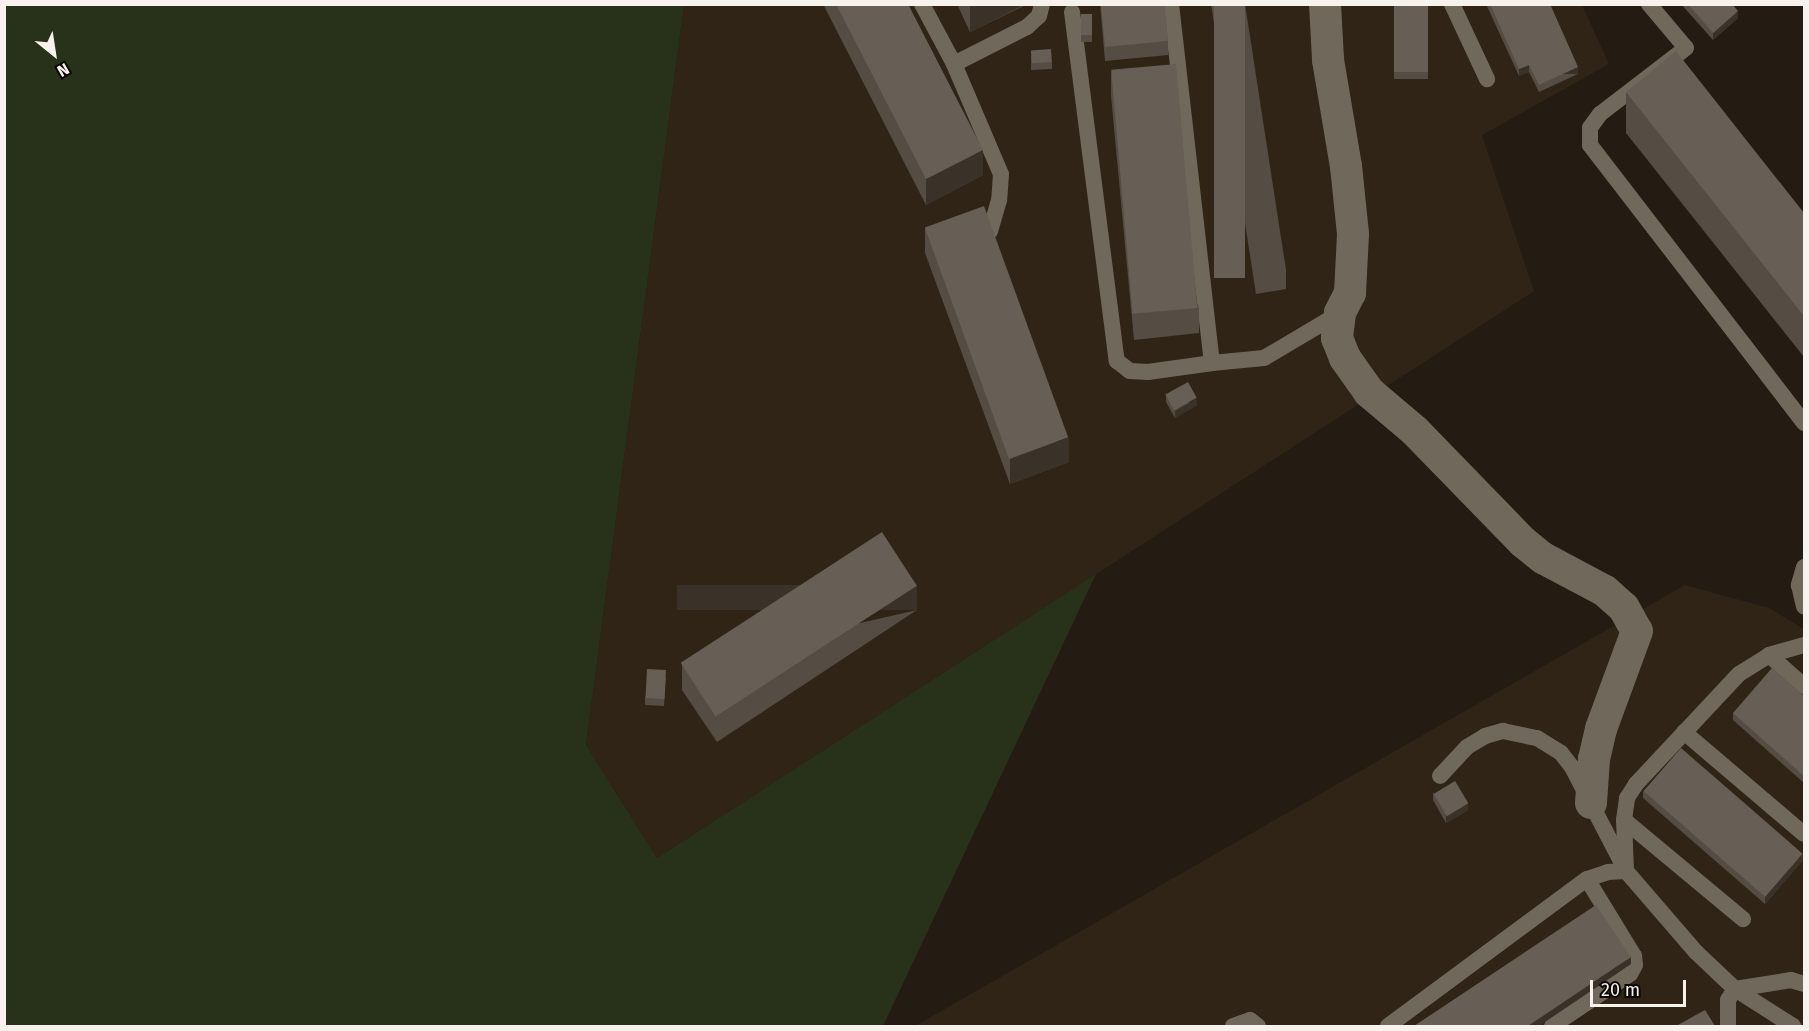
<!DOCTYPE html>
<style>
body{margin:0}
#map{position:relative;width:1809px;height:1031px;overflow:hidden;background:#241c13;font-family:"Fira Sans",sans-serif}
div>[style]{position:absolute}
.built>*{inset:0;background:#2f2415}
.green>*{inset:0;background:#283119}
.service>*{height:16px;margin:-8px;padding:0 8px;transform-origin:8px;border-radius:8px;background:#71685c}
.minor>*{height:32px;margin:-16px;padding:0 16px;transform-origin:16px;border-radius:16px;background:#71685c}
.wall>*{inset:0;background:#554d43;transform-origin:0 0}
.shaded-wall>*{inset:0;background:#3a3228;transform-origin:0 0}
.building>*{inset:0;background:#675f55;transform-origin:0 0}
span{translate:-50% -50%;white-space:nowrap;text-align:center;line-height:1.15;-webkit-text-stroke:4.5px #0a0704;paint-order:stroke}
.frame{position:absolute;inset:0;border:6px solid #f8f2ec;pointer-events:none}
.north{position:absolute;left:24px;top:24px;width:60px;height:60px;-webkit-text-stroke:4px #0a0704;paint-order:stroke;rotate:150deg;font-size:16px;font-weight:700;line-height:24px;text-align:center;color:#f8f2ec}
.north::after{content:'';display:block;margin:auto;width:21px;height:27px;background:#f8f2ec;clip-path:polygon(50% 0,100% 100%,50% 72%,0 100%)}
.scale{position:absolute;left:1590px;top:980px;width:96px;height:27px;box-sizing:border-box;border:3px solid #f8f2ec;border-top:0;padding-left:8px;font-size:18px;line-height:21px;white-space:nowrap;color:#f8f2ec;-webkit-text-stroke:4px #0a0704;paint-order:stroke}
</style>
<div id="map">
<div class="built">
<div style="clip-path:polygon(684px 5px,1582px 5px,1609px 64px,1482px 135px,1534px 291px,657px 858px,586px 745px)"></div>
<div style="clip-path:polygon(1685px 585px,1769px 608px,1804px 629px,1804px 1026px,915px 1026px)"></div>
</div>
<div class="green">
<div style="clip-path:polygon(5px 4px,684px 5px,586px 745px,657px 858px,1096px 574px,883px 1026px,5px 1026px)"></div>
</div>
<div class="service">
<div style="left:922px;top:4px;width:68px;rotate:61.9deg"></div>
<div style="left:954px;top:64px;width:120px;rotate:66.9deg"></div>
<div style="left:1001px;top:174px;width:26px;rotate:94deg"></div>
<div style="left:999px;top:200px;width:32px;rotate:106deg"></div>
<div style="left:1171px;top:4px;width:361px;rotate:83.5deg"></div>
<div style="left:1212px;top:363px;width:52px;rotate:-5.5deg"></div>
<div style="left:1264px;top:358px;width:88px;rotate:-30.6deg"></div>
<div style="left:1452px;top:4px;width:83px;rotate:65deg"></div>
<div style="left:1649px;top:4px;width:57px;rotate:49.9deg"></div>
<div style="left:1686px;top:48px;width:108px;rotate:142.5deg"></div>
<div style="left:1600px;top:114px;width:17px;rotate:126deg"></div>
<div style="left:1590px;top:128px;width:17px;rotate:90deg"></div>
<div style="left:1590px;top:145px;width:351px;rotate:52.4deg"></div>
<div style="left:1072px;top:12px;width:352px;rotate:82.7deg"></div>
<div style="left:1117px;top:361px;width:16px;rotate:38deg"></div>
<div style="left:1130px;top:371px;width:18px;rotate:3deg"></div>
<div style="left:1148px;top:372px;width:65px;rotate:-8deg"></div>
<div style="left:954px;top:64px;width:82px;rotate:-26.9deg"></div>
<div style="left:1027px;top:27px;width:16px;rotate:-43deg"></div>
<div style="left:1039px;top:16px;width:12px;rotate:-76deg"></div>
<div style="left:1804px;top:567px;width:19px;rotate:106deg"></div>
<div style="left:1799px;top:585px;width:22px;rotate:77deg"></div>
<div style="left:1769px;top:655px;width:47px;rotate:41.5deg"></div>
<div style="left:1684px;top:732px;width:157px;rotate:40.4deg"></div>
<div style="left:1440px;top:776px;width:40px;rotate:-47deg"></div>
<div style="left:1467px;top:747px;width:21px;rotate:-31deg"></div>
<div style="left:1485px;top:736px;width:19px;rotate:-16deg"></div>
<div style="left:1503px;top:731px;width:35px;rotate:12deg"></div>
<div style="left:1537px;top:738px;width:28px;rotate:32deg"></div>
<div style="left:1561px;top:753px;width:18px;rotate:52deg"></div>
<div style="left:1572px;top:767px;width:110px;rotate:62.5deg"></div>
<div style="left:1624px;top:820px;width:155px;rotate:39.8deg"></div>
<div style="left:1626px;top:871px;width:51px;rotate:-92.2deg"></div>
<div style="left:1624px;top:820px;width:22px;rotate:-82deg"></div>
<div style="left:1627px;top:798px;width:17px;rotate:-57deg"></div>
<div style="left:1636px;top:784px;width:151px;rotate:-46.9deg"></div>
<div style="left:1739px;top:674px;width:36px;rotate:-32deg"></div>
<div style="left:1769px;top:655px;width:36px;rotate:-16deg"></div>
<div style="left:1233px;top:1026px;width:18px;rotate:-19deg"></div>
<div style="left:1250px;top:1020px;width:10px;rotate:37deg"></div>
<div style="left:1388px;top:1026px;width:247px;rotate:-36.5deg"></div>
<div style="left:1587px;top:879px;width:22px;rotate:-18deg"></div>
<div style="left:1608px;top:872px;width:18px;rotate:-3deg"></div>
<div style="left:1626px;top:871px;width:107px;rotate:49.2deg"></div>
<div style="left:1696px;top:952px;width:54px;rotate:43.5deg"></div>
<div style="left:1735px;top:989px;width:69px;rotate:32.5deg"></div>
<div style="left:1552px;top:1026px;width:94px;rotate:-33.7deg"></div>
<div style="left:1630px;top:974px;width:10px;rotate:-61deg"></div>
<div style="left:1635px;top:965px;width:9px;rotate:-96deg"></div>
<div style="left:1634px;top:956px;width:90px;rotate:-121.4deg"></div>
<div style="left:1728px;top:1026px;width:26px;rotate:-90deg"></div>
<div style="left:1728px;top:1000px;width:13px;rotate:-58deg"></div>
<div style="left:1735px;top:989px;width:57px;rotate:-9.1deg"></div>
<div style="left:1791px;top:980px;width:14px;rotate:17deg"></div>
</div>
<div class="minor">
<div style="left:1325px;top:4px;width:56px;rotate:86.9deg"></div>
<div style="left:1328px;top:60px;width:108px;rotate:80.4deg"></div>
<div style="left:1346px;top:166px;width:68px;rotate:84.1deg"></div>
<div style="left:1353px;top:234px;width:59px;rotate:92.9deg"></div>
<div style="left:1350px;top:293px;width:22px;rotate:117deg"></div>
<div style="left:1340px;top:313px;width:25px;rotate:97deg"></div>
<div style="left:1337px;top:338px;width:22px;rotate:68deg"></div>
<div style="left:1345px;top:358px;width:42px;rotate:54.8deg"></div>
<div style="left:1369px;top:392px;width:60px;rotate:40.3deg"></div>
<div style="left:1415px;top:431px;width:155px;rotate:45.8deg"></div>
<div style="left:1523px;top:542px;width:26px;rotate:39deg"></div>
<div style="left:1543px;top:558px;width:70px;rotate:28deg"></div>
<div style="left:1605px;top:591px;width:25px;rotate:42deg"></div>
<div style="left:1624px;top:608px;width:26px;rotate:61deg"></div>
<div style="left:1637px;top:631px;width:104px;rotate:110.2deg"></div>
<div style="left:1601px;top:729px;width:31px;rotate:103deg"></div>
<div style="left:1594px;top:759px;width:44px;rotate:93.9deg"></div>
</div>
<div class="wall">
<div style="clip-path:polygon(823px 4px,908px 4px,983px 175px,926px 205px)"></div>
<div style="clip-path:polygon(957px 4px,1026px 4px,1026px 5px,970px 32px)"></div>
<div style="clip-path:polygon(1100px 4px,1164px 4px,1168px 41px,1168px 55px,1105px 61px)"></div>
<div style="clip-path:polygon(1211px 4px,1245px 4px,1286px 270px,1286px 289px,1256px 294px)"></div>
<div style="left:1394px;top:4px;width:34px;height:75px"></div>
<div style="clip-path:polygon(1486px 4px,1550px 4px,1578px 74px,1539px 92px,1529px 72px,1519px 76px)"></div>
<div style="clip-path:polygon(1681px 4px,1732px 4px,1738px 18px,1713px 40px)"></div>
<div style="left:1081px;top:14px;width:11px;height:28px"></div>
<div style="clip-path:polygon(1031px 51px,1052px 62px,1052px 69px,1031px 70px)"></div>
<div style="clip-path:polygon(1111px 71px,1199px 308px,1199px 333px,1134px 340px,1111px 96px)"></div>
<div style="clip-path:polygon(1626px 92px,1804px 213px,1804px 357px,1626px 133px)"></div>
<div style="clip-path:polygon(925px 228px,1069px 462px,1010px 484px,925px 253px)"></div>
<div style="clip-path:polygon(1166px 395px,1197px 405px,1175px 418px,1166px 402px)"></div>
<div style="clip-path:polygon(917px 610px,717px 742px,682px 690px,682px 664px)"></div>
<div style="clip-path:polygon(666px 677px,664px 706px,645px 705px,645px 698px)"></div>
<div style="clip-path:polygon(1804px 696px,1804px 783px,1733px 720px,1733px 713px)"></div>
<div style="clip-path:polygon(1643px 791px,1803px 860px,1765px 904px,1643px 798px)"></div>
<div style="clip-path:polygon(1433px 793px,1468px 810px,1446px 823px,1433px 800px)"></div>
</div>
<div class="shaded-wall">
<div style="clip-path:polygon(974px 4px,1026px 4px,970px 32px,970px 6px)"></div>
<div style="clip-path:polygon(1738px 11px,1738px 18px,1713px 40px,1713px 33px)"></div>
<div style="clip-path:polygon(1529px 65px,1529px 72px,1519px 76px,1519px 69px)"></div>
<div style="left:1578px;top:67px;width:7px;height:43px;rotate:90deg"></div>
<div style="clip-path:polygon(983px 150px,983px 175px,926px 205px,926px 179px)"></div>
<div style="clip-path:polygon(1197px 398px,1197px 405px,1175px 418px,1175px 411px)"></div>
<div style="clip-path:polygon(1069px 437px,1069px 462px,1010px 484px,1010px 459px)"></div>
<div style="left:917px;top:585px;width:25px;height:240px;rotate:90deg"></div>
<div style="clip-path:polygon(1468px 803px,1468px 810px,1446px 823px,1446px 816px)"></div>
<div style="clip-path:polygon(1803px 853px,1803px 860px,1765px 904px,1765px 897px)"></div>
<div style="clip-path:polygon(1631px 957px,1631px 964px,1539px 1026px,1528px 1026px)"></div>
</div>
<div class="building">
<div style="clip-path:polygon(836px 4px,908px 4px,983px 150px,926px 179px)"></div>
<div style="clip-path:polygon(1101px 4px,1164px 4px,1168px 41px,1105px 47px)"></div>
<div style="left:1214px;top:4px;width:31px;height:274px"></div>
<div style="left:1394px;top:4px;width:34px;height:68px"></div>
<div style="clip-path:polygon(1490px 4px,1550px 4px,1578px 67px,1539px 85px,1529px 65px,1519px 69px)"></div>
<div style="clip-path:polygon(1688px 4px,1732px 4px,1738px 11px,1713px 33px)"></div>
<div style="left:1081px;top:14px;width:11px;height:21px"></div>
<div style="left:1051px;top:49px;width:13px;height:20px;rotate:86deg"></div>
<div style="clip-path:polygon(1676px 51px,1804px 213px,1804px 316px,1626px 92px)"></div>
<div style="left:1176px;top:64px;width:245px;height:65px;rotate:85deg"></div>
<div style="left:984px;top:206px;width:246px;height:63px;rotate:70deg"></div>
<div style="left:1188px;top:382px;width:18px;height:26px;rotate:61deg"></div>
<div style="left:882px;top:532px;width:64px;height:240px;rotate:57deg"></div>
<div style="clip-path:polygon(1772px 668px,1804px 696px,1804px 776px,1733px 713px)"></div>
<div style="left:647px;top:669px;width:19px;height:29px;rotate:3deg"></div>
<div style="left:1681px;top:748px;width:161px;height:57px;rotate:41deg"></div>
<div style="left:1455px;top:781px;width:26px;height:25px;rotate:59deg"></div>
<div style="clip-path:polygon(1596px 905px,1631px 957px,1528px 1026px,1414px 1026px)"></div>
<div style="clip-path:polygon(1705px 1010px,1715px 1026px,1676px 1026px)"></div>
</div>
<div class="frame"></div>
<div class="north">N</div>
<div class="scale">20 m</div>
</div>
